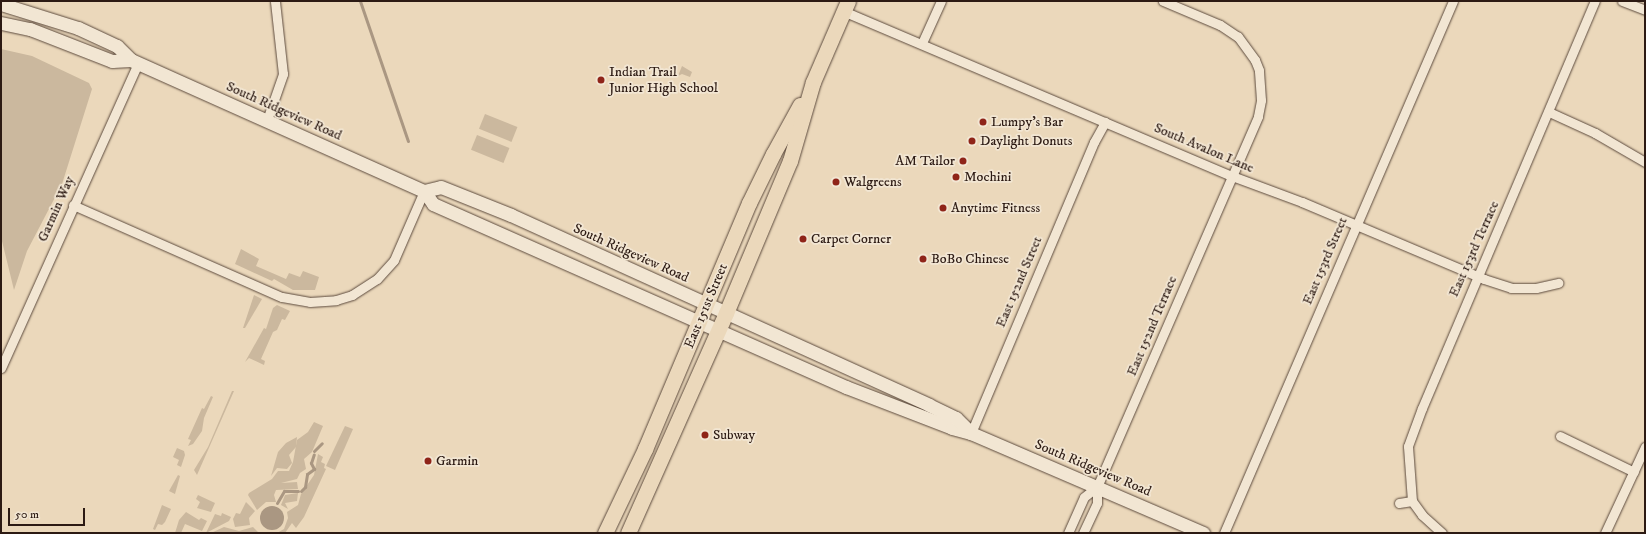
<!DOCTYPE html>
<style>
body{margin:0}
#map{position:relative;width:1646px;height:534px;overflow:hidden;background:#ebd8bb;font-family:"IM FELL DW Pica",serif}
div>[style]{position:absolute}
.green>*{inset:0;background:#cbb89e;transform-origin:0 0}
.water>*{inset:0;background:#aa9782}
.round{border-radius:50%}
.stream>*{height:3px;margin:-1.5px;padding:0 1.5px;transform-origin:1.5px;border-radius:1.5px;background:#aa9782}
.roads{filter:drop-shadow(0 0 1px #5c4a3d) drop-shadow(0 0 1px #5c4a3d)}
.street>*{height:9px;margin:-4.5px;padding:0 4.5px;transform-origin:4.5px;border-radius:4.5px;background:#f2e6d3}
.secondary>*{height:13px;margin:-6.5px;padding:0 6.5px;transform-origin:6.5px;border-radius:6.5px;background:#f2e6d3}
.primary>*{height:15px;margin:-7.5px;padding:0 7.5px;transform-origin:7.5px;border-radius:7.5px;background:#ebd8bb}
.dots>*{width:11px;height:11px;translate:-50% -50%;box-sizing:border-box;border:2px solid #f2e6d3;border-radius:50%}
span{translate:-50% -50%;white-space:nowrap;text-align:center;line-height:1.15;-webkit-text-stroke:3.5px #f2e6d3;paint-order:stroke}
.poi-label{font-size:14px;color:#2c1a13}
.left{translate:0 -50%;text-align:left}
.right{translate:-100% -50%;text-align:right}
.street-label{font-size:14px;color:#2c1a13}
.frame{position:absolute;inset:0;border:2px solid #2c1a13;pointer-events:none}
.scale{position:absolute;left:8px;top:508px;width:77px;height:18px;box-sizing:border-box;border:2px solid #2c1a13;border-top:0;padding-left:5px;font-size:12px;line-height:14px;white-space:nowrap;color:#2c1a13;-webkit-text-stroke:3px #f2e6d3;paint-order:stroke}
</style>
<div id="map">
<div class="green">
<div style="clip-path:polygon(1px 49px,32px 56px,89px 83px,92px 89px,62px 184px,27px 251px,14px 290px,1px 237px)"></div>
<div style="clip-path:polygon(682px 66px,692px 72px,690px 77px,682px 74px,678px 76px)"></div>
<div style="left:485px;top:114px;width:35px;height:16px;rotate:22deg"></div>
<div style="left:477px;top:135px;width:35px;height:16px;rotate:22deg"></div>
<div style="clip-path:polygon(241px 249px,259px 259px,256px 266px,286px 279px,289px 273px,300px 277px,303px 271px,319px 277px,315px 290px,293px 290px,274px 279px,272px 281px,235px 264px)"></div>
<div style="clip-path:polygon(254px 295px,262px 299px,245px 328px,243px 328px)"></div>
<div style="clip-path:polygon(277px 305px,290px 311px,285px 320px,282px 319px,277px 330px,273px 332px,261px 359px,265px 361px,264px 365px,249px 358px,245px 362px,264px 328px,266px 329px,273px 308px)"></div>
<div style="clip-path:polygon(232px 391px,234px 391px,197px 475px,194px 470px,208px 447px)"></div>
<div style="clip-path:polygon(211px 396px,213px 397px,204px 418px,202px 431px,193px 444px,188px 446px,191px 440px,188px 439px,202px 408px,204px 409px)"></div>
<div style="clip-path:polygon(314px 422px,323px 426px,312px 452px,304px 459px,306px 469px,300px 473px,297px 479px,281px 483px,297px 482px,298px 489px,276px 490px,274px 495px,276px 502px,266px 502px,257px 510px,248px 495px,249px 493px,272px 479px,278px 471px,289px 471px,293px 462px,297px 440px,308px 432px)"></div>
<div style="clip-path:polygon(345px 426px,353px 429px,335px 470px,326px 466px)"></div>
<div style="clip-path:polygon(297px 437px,296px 447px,289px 455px,292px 463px,287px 469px,277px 468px,271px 476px,278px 452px,286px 443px)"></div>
<div style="clip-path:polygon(177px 448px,184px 451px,185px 455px,181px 467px,177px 465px,179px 460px,173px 457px)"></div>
<div style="clip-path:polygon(318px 454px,323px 457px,321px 462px,325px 464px,324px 468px,326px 469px,304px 517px,296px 528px,292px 523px,285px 533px,277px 533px,284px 529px,288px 518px,287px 512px,298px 505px,301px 494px,314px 475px)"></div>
<div style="clip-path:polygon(178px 475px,180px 476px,175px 494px,169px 491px)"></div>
<div style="clip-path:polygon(298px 493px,297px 501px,285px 503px,288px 509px,281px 505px,285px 495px)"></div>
<div style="clip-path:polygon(198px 495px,215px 503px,211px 512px,197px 508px,200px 502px,196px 499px)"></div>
<div style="clip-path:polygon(246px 502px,255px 511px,249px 518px,250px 525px,235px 527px,233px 519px,236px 513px,240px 514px)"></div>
<div style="clip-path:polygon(162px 505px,171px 509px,165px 522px,162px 525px,158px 524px,155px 530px,153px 529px)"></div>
<div style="clip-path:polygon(186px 512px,199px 520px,201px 518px,207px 521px,202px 531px,185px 524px,181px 533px,175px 533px,179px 520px)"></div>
<div style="clip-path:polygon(222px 513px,231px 517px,229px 521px,206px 533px,215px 514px,221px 516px)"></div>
<div style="clip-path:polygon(224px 527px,239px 531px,253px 527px,259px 533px,211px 533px)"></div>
</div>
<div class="water">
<div class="round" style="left:260px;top:506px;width:24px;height:24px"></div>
</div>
<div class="stream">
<div style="left:360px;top:1px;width:148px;rotate:71.1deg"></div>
<div style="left:314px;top:451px;width:11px;rotate:-45deg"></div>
<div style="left:301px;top:491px;width:6px;rotate:-45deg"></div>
<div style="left:305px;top:487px;width:13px;rotate:-81deg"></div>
<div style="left:307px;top:474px;width:9px;rotate:-36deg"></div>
<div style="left:314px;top:469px;width:7px;rotate:-117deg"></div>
<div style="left:311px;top:463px;width:9px;rotate:-72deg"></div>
<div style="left:277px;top:503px;width:14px;rotate:-60deg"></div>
<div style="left:284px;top:491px;width:14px"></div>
</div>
<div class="roads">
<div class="street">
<div style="left:1622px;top:1px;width:25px;rotate:21deg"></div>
<div style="left:843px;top:11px;width:423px;rotate:23deg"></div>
<div style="left:1232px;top:176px;width:75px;rotate:20.4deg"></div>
<div style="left:1302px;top:202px;width:198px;rotate:22.9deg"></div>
<div style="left:1484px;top:279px;width:28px;rotate:18deg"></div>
<div style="left:1511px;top:288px;width:25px"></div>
<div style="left:1536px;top:288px;width:23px;rotate:-13deg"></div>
<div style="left:922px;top:43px;width:46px;rotate:-65.7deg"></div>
<div style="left:1549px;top:112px;width:51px;rotate:24.5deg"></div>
<div style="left:1595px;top:133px;width:58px;rotate:30.1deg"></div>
<div style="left:267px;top:120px;width:49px;rotate:-70.8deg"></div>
<div style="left:283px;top:74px;width:73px;rotate:-96.3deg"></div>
<div style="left:73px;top:205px;width:228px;rotate:23.8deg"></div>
<div style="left:282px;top:297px;width:28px;rotate:10deg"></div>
<div style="left:310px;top:302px;width:26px;rotate:-4deg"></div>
<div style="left:336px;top:300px;width:17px;rotate:-17deg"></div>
<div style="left:352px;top:295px;width:30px;rotate:-33deg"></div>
<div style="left:377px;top:279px;width:25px;rotate:-48deg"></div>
<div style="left:394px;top:260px;width:75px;rotate:-66.5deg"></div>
<div style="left:1px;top:368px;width:334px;rotate:-65.8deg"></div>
<div style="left:971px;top:433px;width:316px;rotate:-67.1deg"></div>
<div style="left:1094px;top:142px;width:23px;rotate:-61deg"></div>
<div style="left:1560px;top:436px;width:82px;rotate:25.9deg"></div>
<div style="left:1412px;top:501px;width:17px;rotate:54deg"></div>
<div style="left:1422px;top:515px;width:27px;rotate:42deg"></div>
<div style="left:1399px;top:503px;width:13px;rotate:-9deg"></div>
<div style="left:1412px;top:501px;width:55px;rotate:-94.2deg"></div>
<div style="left:1408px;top:446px;width:40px;rotate:-69.8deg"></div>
<div style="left:1422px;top:408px;width:442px;rotate:-67deg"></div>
<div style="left:1068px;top:533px;width:39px;rotate:-66deg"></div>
<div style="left:1084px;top:497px;width:16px;rotate:-38deg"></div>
<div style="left:1083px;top:533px;width:33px;rotate:-65deg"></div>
<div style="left:1097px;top:503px;width:16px;rotate:-90deg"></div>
<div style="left:1097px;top:487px;width:404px;rotate:-66.5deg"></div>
<div style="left:1258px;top:116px;width:16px;rotate:-79deg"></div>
<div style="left:1261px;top:100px;width:30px;rotate:-94deg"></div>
<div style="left:1259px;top:70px;width:11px;rotate:-112deg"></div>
<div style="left:1255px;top:60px;width:29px;rotate:-126deg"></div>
<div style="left:1238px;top:37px;width:22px;rotate:-146deg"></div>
<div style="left:1220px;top:25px;width:62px;rotate:-157.2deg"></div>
<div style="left:1224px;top:533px;width:579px;rotate:-66.71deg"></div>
<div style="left:1605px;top:533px;width:95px;rotate:-65.1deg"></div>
</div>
<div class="secondary">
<div style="left:1px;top:4px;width:81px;rotate:17.3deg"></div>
<div style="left:78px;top:28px;width:43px;rotate:24.8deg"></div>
<div style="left:117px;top:46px;width:20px;rotate:45deg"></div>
<div style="left:131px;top:60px;width:321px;rotate:24.1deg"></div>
<div style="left:424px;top:191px;width:16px;rotate:55deg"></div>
<div style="left:433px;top:204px;width:452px;rotate:23.9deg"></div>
<div style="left:846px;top:387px;width:114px;rotate:21.1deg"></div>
<div style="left:952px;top:428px;width:20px;rotate:15deg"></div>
<div style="left:971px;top:433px;width:253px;rotate:23.3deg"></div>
<div style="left:1px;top:23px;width:30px;rotate:12deg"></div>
<div style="left:30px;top:29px;width:88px;rotate:21.3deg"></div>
<div style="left:112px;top:61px;width:19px;rotate:-3deg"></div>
<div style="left:424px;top:191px;width:17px;rotate:-13deg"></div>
<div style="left:441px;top:187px;width:75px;rotate:21.8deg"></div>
<div style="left:511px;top:215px;width:459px;rotate:24.4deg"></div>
<div style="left:929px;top:405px;width:30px;rotate:26deg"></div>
<div style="left:956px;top:418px;width:21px;rotate:45deg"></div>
</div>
<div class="primary">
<div style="left:605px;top:533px;width:93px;rotate:-64.5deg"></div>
<div style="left:645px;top:449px;width:267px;rotate:-67.1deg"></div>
<div style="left:749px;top:203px;width:55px;rotate:-63.9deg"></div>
<div style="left:773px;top:154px;width:56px;rotate:-61.1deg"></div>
<div style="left:628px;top:533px;width:241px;rotate:-66deg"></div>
<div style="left:726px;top:313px;width:165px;rotate:-67.2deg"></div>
<div style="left:790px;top:161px;width:82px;rotate:-73.8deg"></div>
<div style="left:813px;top:82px;width:88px;rotate:-66.6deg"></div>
</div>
</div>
<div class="dots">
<div style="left:601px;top:80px;background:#8f2418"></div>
<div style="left:983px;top:122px;background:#8f2418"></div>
<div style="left:972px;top:141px;background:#8f2418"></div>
<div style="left:963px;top:161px;background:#8f2418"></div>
<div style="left:956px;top:177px;background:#8f2418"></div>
<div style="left:836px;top:182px;background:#8f2418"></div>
<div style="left:943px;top:208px;background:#8f2418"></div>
<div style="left:803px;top:239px;background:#8f2418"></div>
<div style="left:923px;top:259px;background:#8f2418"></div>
<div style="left:705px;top:435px;background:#8f2418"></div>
<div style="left:428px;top:461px;background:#8f2418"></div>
</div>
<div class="poi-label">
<span class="left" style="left:609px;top:80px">Indian Trail<br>Junior High School</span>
<span class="left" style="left:991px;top:122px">Lumpy's Bar</span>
<span class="left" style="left:980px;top:141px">Daylight Donuts</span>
<span class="right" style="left:955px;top:161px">AM Tailor</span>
<span class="left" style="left:964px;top:177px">Mochini</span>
<span class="left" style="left:844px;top:182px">Walgreens</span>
<span class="left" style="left:951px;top:208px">Anytime Fitness</span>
<span class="left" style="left:811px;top:239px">Carpet Corner</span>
<span class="left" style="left:931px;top:259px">BoBo Chinese</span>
<span class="left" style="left:713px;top:435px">Subway</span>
<span class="left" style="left:436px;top:461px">Garmin</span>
</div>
<div class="street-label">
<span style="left:284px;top:111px;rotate:24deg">South Ridgeview Road</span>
<span style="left:1204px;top:148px;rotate:23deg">South Avalon Lane</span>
<span style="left:56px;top:209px;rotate:-66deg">Garmin Way</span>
<span style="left:1474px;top:249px;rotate:-66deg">East 153rd Terrace</span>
<span style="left:631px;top:253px;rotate:24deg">South Ridgeview Road</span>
<span style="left:1325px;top:261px;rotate:-67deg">East 153rd Street</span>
<span style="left:1019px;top:282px;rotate:-67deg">East 152nd Street</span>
<span style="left:706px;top:306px;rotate:-67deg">East 151st Street</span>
<span style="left:1152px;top:326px;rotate:-67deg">East 152nd Terrace</span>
<span style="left:1093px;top:468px;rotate:23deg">South Ridgeview Road</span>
</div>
<div class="frame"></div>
<div class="scale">50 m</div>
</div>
